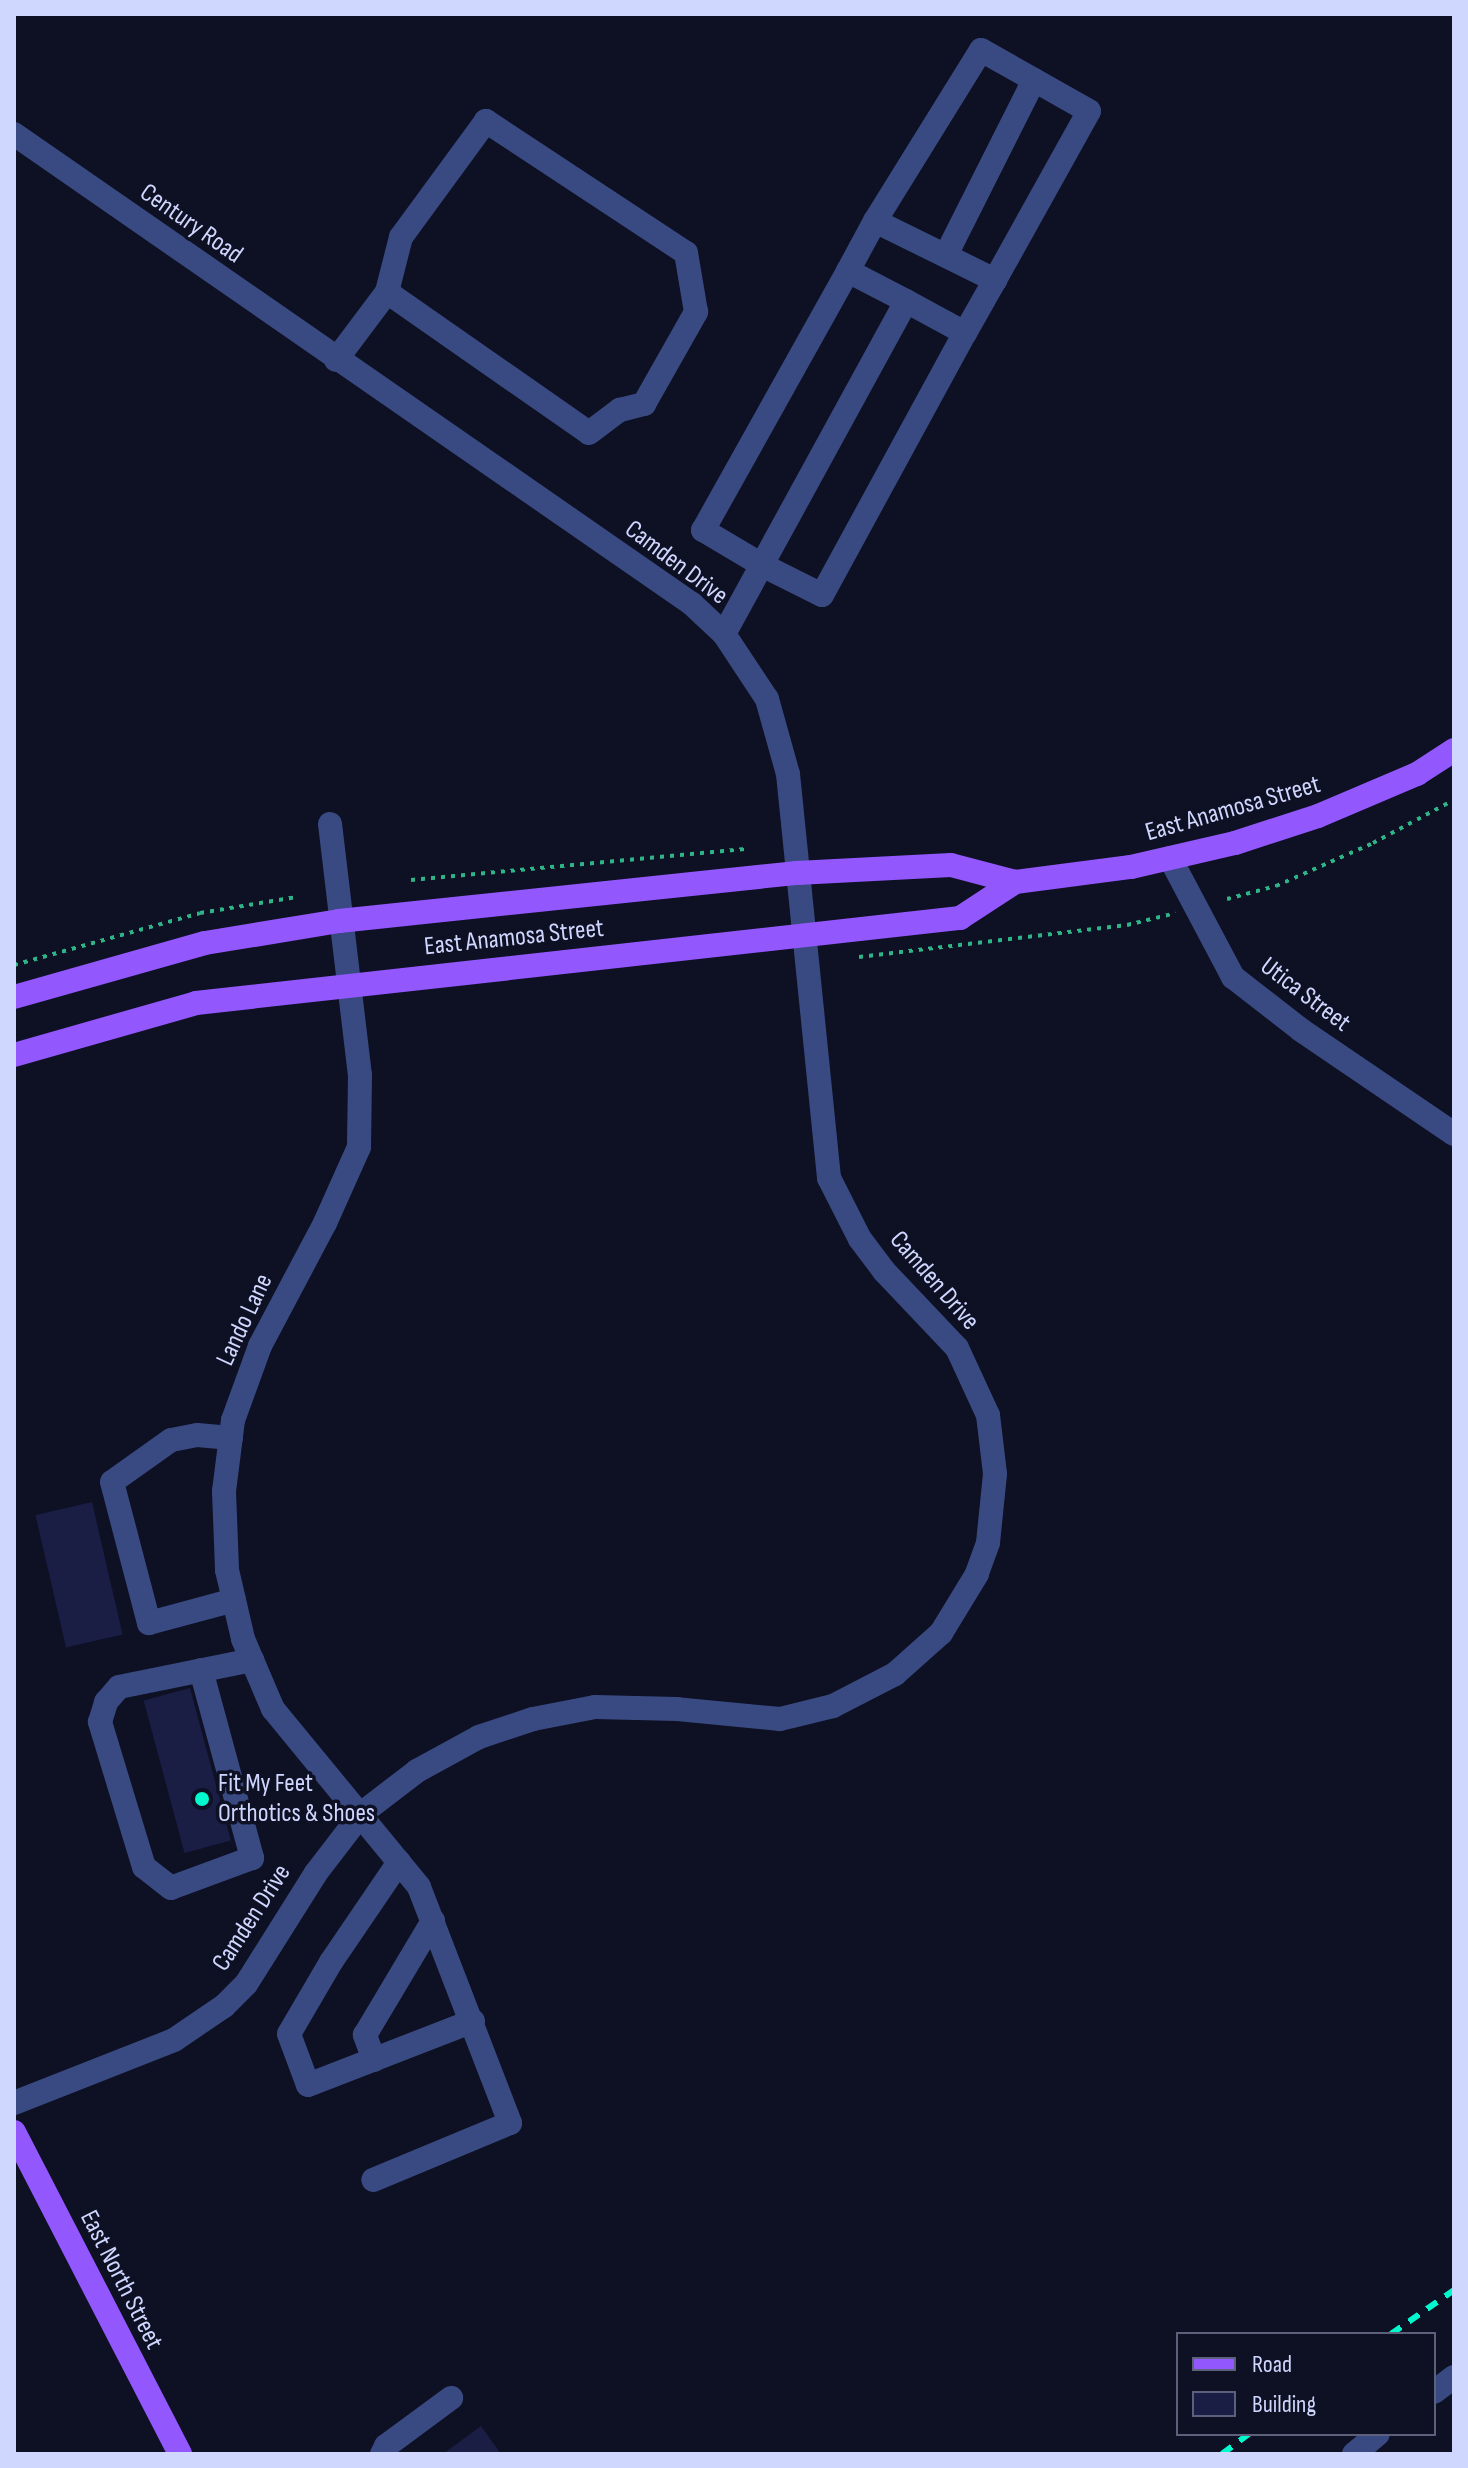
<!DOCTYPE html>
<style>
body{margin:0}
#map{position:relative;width:1468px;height:2468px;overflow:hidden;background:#0e1023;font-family:"Sofia Sans Condensed",sans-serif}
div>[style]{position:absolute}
.building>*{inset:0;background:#1a1d44;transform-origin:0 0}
.path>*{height:4px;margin-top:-2px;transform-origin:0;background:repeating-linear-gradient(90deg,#2fb487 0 4px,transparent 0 10px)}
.minor>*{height:24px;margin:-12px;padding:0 12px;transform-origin:12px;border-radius:12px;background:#394a82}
.major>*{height:24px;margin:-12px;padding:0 12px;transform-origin:12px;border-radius:12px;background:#9258fe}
.rail>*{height:6px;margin-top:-3px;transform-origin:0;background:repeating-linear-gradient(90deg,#01f9ce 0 12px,transparent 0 22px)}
.dots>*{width:22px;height:22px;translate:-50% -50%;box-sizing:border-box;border:4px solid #0e1023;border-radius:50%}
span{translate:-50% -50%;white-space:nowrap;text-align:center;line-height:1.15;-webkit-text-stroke:7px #0e1023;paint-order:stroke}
.street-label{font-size:26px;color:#d0d7ff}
.poi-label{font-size:26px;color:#d0d7ff}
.left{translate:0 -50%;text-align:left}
.frame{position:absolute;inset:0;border:16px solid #d0d7ff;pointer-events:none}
.legend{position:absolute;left:1176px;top:2332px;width:260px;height:104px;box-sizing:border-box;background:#0e1023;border:2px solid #5c607b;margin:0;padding:10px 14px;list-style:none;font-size:24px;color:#d0d7ff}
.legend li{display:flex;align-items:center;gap:16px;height:40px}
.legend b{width:40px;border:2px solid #5c607b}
</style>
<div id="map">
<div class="building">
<div style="left:92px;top:1502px;width:136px;height:58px;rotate:77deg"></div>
<div style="left:190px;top:1688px;width:158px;height:48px;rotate:75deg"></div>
<div style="clip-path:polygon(481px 2426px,501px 2454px,443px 2454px)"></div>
</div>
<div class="path">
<div style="left:411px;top:880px;width:338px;rotate:-5.3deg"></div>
<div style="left:1227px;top:899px;width:51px;rotate:-14.9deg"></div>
<div style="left:1276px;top:886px;width:106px;rotate:-23.9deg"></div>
<div style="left:1373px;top:843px;width:92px;rotate:-28deg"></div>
<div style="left:859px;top:957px;width:270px;rotate:-6.8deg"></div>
<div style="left:1127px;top:925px;width:50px;rotate:-13.8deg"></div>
<div style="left:14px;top:965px;width:193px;rotate:-15.6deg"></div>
<div style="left:200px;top:913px;width:98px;rotate:-9.4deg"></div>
</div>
<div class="minor">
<div style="left:14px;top:134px;width:825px;rotate:34.73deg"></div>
<div style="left:692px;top:604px;width:44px;rotate:43.2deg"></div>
<div style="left:724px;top:634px;width:78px;rotate:56.5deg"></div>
<div style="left:767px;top:699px;width:78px;rotate:74.4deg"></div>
<div style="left:788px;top:774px;width:406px;rotate:84.2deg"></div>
<div style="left:829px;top:1178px;width:68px;rotate:63.1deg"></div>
<div style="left:860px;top:1239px;width:40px;rotate:53deg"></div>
<div style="left:884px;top:1271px;width:106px;rotate:46.5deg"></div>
<div style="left:957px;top:1348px;width:74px;rotate:65.2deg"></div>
<div style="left:988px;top:1415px;width:59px;rotate:83.2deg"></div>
<div style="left:995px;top:1474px;width:69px;rotate:95.8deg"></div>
<div style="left:988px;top:1543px;width:33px;rotate:110deg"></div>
<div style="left:977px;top:1574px;width:69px;rotate:121.4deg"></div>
<div style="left:941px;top:1633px;width:62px;rotate:138.3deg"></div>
<div style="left:895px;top:1674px;width:70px;rotate:152.7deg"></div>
<div style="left:833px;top:1706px;width:55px;rotate:166.2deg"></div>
<div style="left:780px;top:1719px;width:103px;rotate:-174.5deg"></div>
<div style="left:677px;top:1709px;width:82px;rotate:-178.6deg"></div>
<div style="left:595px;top:1707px;width:63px;rotate:169deg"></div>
<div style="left:533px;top:1719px;width:57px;rotate:161.6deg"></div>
<div style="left:479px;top:1737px;width:71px;rotate:151.3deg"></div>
<div style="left:417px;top:1771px;width:69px;rotate:142.6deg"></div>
<div style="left:362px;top:1813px;width:76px;rotate:127.5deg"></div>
<div style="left:316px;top:1873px;width:131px;rotate:122.2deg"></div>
<div style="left:246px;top:1984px;width:31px;rotate:135deg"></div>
<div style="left:224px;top:2006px;width:60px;rotate:145.8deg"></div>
<div style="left:174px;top:2040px;width:172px;rotate:158.5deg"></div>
<div style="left:875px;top:221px;width:57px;rotate:118.4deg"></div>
<div style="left:848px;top:271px;width:65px;rotate:27.3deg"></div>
<div style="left:946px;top:255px;width:196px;rotate:-63.3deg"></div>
<div style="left:848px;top:271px;width:297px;rotate:119.2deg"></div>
<div style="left:703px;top:530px;width:69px;rotate:30.7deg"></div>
<div style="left:762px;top:565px;width:67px;rotate:26.6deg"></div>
<div style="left:822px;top:595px;width:298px;rotate:-61.4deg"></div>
<div style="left:336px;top:360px;width:85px;rotate:-53.1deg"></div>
<div style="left:387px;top:292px;width:246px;rotate:34.9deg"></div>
<div style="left:589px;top:433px;width:39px;rotate:-37deg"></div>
<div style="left:620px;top:410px;width:25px;rotate:-14deg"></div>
<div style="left:644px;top:404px;width:106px;rotate:-60.5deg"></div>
<div style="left:696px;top:312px;width:60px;rotate:-99.6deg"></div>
<div style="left:686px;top:253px;width:240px;rotate:-146.6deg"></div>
<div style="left:486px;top:121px;width:144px;rotate:126.2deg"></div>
<div style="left:401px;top:237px;width:57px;rotate:104.3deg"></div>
<div style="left:724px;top:634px;width:379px;rotate:-61.3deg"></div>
<div style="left:906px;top:301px;width:67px;rotate:28.5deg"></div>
<div style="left:965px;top:333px;width:61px;rotate:-60.5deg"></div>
<div style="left:995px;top:280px;width:193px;rotate:-60.9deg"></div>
<div style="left:1089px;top:111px;width:124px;rotate:-150.5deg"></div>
<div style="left:981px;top:50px;width:201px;rotate:121.8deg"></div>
<div style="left:875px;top:221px;width:134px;rotate:26.2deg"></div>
<div style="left:330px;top:824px;width:253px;rotate:83.2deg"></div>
<div style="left:360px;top:1075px;width:72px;rotate:90.8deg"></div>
<div style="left:359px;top:1147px;width:83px;rotate:114.1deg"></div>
<div style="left:325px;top:1223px;width:139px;rotate:117.9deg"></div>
<div style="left:260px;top:1346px;width:79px;rotate:110deg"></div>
<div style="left:233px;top:1420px;width:72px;rotate:97.2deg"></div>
<div style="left:224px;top:1491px;width:79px;rotate:87.8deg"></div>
<div style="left:227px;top:1570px;width:71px;rotate:76.9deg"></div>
<div style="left:243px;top:1639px;width:76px;rotate:66.8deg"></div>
<div style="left:273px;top:1709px;width:230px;rotate:50.6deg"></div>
<div style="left:419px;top:1887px;width:253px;rotate:68.9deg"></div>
<div style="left:510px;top:2123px;width:148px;rotate:157.4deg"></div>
<div style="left:1170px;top:858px;width:135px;rotate:62.1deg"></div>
<div style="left:1233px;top:977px;width:86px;rotate:37.9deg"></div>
<div style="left:1301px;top:1030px;width:185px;rotate:34.2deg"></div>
<div style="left:231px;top:1438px;width:34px;rotate:-175deg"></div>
<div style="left:197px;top:1435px;width:26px;rotate:169deg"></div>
<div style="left:171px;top:1440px;width:72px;rotate:144.6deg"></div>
<div style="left:112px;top:1482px;width:146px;rotate:75.3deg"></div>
<div style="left:149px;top:1623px;width:88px;rotate:-15.1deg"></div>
<div style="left:201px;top:1670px;width:195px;rotate:74.8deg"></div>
<div style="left:252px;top:1858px;width:86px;rotate:159.7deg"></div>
<div style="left:171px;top:1888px;width:34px;rotate:-142deg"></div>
<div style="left:144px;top:1867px;width:152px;rotate:-106.9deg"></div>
<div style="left:100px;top:1722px;width:21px;rotate:-73deg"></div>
<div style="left:106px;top:1702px;width:20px;rotate:-49deg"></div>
<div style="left:119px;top:1687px;width:136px;rotate:-11.5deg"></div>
<div style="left:399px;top:1862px;width:121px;rotate:124.2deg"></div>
<div style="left:331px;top:1962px;width:83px;rotate:120.3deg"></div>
<div style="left:289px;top:2034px;width:54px;rotate:69.6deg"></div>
<div style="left:308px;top:2085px;width:177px;rotate:-21.2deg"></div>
<div style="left:374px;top:2060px;width:27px;rotate:-110deg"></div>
<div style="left:365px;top:2035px;width:133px;rotate:-59.2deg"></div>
<div style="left:1434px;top:2392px;width:25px;rotate:-37deg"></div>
<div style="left:382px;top:2454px;width:9px;rotate:-63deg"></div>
<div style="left:386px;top:2446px;width:81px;rotate:-36.4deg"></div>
<div style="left:1354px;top:2454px;width:31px;rotate:-40deg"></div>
</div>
<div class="major">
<div style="left:14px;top:997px;width:198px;rotate:-15.8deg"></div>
<div style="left:205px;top:943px;width:136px;rotate:-9.3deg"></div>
<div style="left:339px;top:921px;width:461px;rotate:-6deg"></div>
<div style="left:797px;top:873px;width:154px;rotate:-3deg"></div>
<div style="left:951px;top:865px;width:66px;rotate:14.9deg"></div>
<div style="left:1015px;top:882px;width:117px;rotate:-7.4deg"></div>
<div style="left:1131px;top:867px;width:107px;rotate:-13deg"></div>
<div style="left:1235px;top:843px;width:87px;rotate:-18deg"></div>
<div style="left:1318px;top:816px;width:108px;rotate:-23deg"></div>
<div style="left:1417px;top:774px;width:44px;rotate:-33deg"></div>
<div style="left:14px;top:1055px;width:189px;rotate:-15.9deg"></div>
<div style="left:196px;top:1003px;width:769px;rotate:-6.35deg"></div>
<div style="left:960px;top:918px;width:66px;rotate:-33.2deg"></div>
<div style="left:14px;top:2132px;width:362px;rotate:62.7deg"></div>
</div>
<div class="rail">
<div style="left:1391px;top:2334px;width:77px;rotate:-34.9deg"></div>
<div style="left:1222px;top:2454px;width:34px;rotate:-37deg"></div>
</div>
<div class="dots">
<div style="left:202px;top:1799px;background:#01f9ce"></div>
</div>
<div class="street-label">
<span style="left:191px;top:224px;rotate:35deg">Century Road</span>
<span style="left:676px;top:563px;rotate:37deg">Camden Drive</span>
<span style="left:1233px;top:809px;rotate:-16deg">East Anamosa Street</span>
<span style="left:514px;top:938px;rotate:-6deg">East Anamosa Street</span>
<span style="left:1305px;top:995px;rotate:37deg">Utica Street</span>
<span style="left:934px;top:1281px;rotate:49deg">Camden Drive</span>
<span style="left:245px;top:1320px;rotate:-65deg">Lando Lane</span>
<span style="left:252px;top:1918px;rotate:-57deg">Camden Drive</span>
<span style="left:121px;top:2280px;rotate:63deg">East North Street</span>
</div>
<div class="poi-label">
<span class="left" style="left:218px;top:1799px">Fit My Feet<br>Orthotics &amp; Shoes</span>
</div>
<div class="frame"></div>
<ul class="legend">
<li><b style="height:10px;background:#9258fe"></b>Road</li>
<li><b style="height:22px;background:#1a1d44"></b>Building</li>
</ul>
</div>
